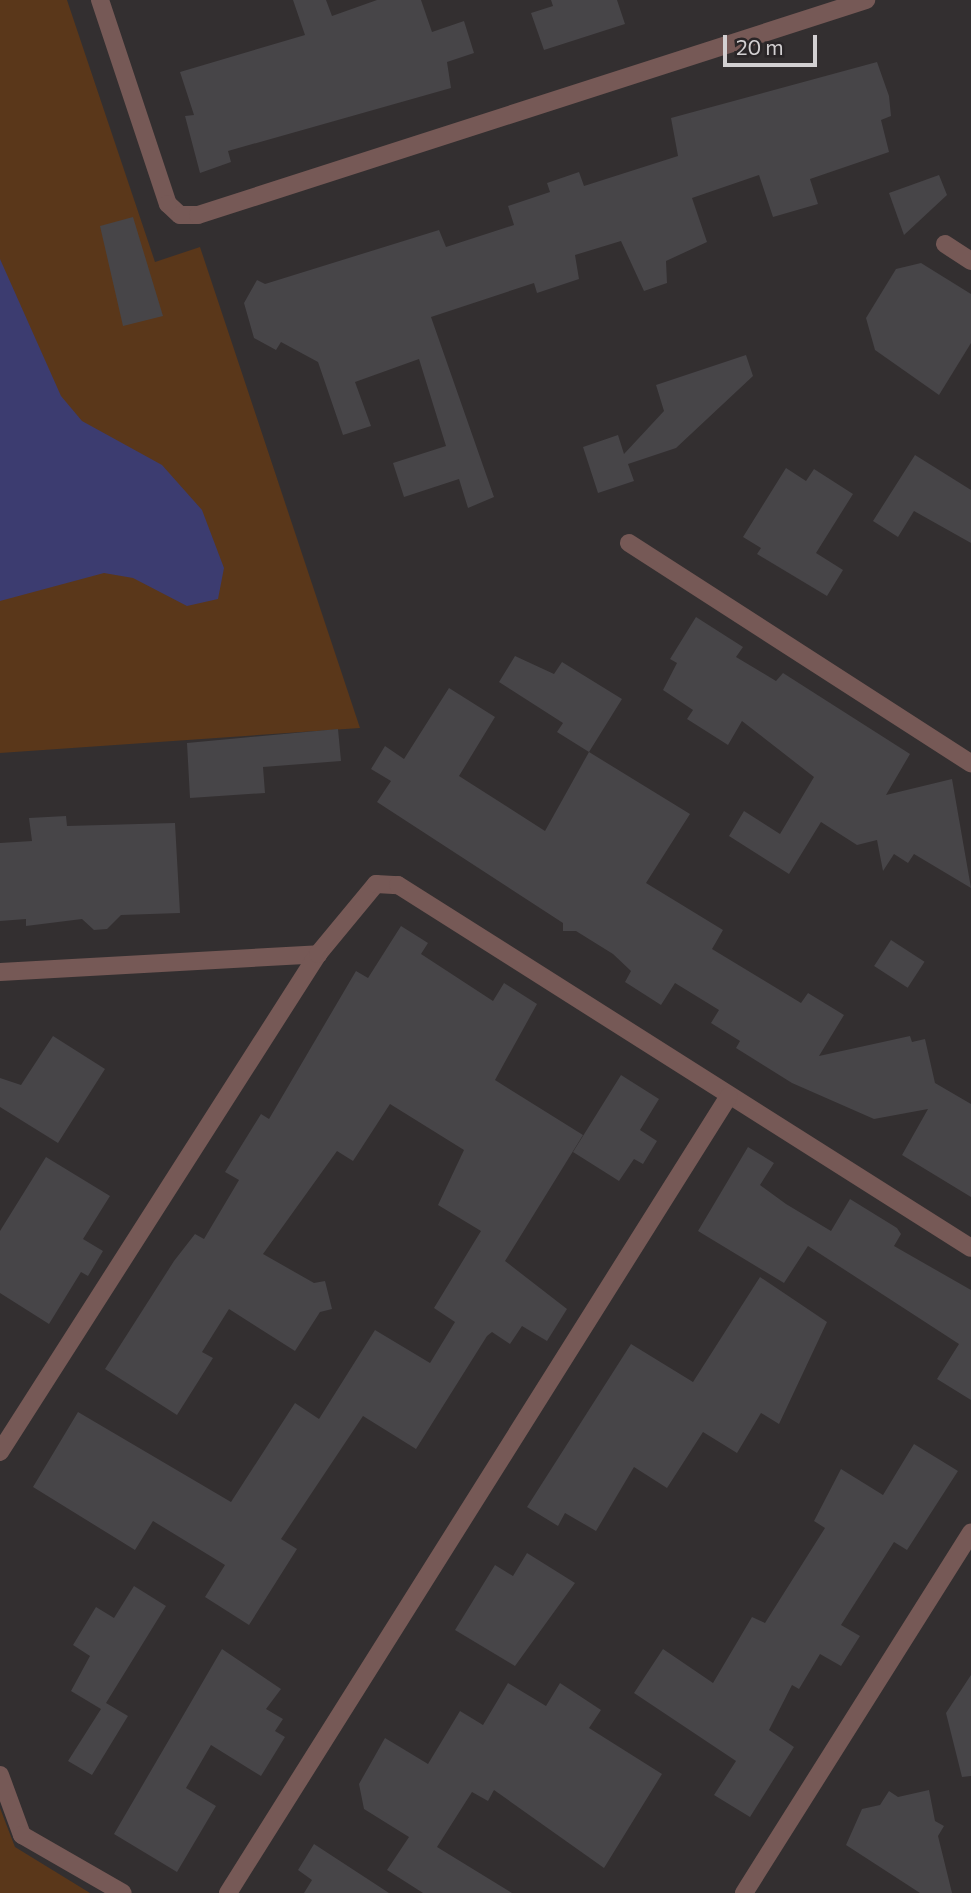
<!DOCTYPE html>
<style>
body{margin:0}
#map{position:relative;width:971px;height:1893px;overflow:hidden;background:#332f30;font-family:Commissioner,sans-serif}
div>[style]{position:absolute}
.green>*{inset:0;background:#5a371a}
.water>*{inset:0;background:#3c3c70}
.building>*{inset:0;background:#474548;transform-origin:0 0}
.minor>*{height:18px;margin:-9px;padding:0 9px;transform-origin:9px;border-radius:9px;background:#765956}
span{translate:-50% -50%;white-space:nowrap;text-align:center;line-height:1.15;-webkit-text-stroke:6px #292527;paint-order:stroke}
.scale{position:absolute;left:723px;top:35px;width:94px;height:32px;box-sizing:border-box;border:4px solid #d3d0d2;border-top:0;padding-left:9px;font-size:21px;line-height:24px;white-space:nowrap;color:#d3d0d2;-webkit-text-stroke:5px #292527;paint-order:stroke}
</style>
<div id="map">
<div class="green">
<div style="clip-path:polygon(0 0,67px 0,155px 262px,200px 247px,360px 728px,0 753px)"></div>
<div style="clip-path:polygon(0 1808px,15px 1847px,90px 1893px,0 1893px)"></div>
</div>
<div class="water">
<div style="clip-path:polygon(0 259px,61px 396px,82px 421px,162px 465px,202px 510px,224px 568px,218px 599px,187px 606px,133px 578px,104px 573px,0 601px)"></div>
</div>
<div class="building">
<div style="clip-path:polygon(293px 0,326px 0,332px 16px,377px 0,421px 0,432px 32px,464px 21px,474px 53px,447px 62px,451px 88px,228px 151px,231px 162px,200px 173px,185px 116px,194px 115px,180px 72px,305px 35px)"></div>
<div style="clip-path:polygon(551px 0,617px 0,625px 24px,544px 50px,531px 13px,553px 6px)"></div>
<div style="clip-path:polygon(877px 62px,889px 96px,891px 116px,881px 120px,889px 152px,810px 179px,818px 204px,773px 217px,759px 175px,692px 198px,707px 242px,666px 261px,667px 283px,644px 291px,621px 241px,575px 255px,579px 279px,537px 293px,534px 283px,431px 317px,494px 497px,468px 508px,459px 479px,404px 497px,393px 463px,446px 446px,419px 359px,355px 382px,371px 426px,343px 435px,318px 362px,281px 342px,276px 350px,254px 338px,244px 303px,257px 280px,265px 284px,439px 230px,446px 247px,514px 225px,508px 206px,550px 192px,547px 183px,579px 172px,584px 186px,678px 156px,671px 118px)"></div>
<div style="clip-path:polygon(939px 175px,947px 195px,904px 235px,889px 193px)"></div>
<div style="clip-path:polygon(133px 217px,163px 316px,123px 326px,100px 226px)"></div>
<div style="clip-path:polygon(921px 263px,971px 294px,971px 343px,939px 395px,875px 350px,866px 318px,896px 269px)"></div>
<div style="clip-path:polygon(746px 355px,753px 376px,676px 448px,628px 464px,634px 481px,598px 493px,583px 447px,618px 435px,624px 454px,664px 411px,656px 385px)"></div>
<div style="clip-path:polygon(915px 455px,971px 490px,971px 543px,914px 511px,898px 537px,873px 521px)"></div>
<div style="clip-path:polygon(786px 468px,806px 481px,814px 469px,853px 494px,816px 553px,843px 570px,827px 596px,757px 554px,761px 548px,743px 537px)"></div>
<div style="clip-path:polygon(696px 617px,743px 647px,736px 657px,776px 681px,783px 673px,910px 754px,886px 795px,952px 779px,971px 888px,914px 854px,908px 863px,894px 854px,883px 871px,877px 840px,857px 845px,821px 822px,789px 874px,729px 836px,744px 811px,780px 834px,814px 777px,742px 721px,728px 745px,687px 719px,693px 710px,663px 690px,677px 663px,670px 659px)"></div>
<div style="clip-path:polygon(515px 656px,554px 674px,562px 662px,622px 699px,589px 752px,557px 732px,563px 723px,499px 682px)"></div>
<div style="clip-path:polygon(449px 688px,495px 717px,459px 776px,545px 831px,589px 752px,690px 814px,646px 883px,723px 930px,712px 949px,801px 1003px,808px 993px,844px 1015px,819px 1056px,910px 1036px,912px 1042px,925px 1039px,935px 1083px,971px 1104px,971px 1197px,902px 1155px,928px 1109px,874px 1119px,792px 1083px,736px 1048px,740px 1041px,711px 1023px,719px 1010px,675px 983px,661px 1005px,625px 982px,631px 971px,613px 954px,576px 931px,563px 931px,563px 923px,377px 802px,391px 781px,371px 769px,385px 746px,404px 759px)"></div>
<div style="clip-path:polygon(338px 729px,341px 761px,263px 767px,265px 793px,190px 798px,187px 743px)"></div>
<div style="clip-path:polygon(66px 816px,67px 826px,175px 823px,180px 913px,121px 915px,107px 929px,94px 930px,82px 919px,26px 926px,26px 919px,0 921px,0 843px,32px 841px,29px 818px)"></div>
<div style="clip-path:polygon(401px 926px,428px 943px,421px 954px,493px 1001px,504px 983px,537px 1004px,495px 1080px,583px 1135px,505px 1261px,567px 1309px,547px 1341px,522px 1326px,510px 1344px,492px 1332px,487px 1336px,416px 1449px,363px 1416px,281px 1539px,297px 1549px,249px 1625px,205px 1597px,225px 1565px,153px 1521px,135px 1550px,33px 1487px,78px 1412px,231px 1502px,295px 1403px,319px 1419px,375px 1330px,430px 1363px,455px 1322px,434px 1308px,481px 1231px,438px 1205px,464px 1150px,390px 1104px,353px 1161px,337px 1151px,263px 1254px,314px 1283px,325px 1281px,332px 1309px,320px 1312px,295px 1351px,229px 1309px,202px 1352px,213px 1358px,177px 1415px,105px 1369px,174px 1261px,195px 1234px,204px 1239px,239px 1180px,225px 1172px,261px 1114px,269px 1119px,356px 971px,368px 978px)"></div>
<div style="left:891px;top:940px;width:40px;height:31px;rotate:33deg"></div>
<div style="clip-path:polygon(53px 1036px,105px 1069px,58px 1143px,0 1107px,0 1078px,21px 1085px)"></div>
<div style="clip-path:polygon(621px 1075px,659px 1099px,640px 1130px,657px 1141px,643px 1164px,634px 1159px,619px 1181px,573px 1152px)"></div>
<div style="clip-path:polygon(748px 1147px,774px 1163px,760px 1185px,786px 1204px,831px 1231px,850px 1199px,897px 1228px,901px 1234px,894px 1246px,971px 1290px,971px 1400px,937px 1379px,959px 1344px,808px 1246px,784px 1283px,698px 1231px)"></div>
<div style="clip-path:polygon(46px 1157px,110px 1196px,83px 1239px,103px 1251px,88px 1276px,81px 1272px,49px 1324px,0 1293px,0 1231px)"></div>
<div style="clip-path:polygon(760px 1277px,827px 1322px,779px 1424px,761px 1413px,737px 1453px,703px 1432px,667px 1488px,634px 1467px,596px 1531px,565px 1513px,558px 1526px,527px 1507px,631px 1344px,693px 1382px)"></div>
<div style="clip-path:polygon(914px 1444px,958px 1471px,907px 1550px,894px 1542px,841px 1625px,860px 1636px,841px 1666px,820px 1654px,799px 1689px,792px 1685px,769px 1730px,794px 1747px,750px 1817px,714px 1795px,736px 1761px,634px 1693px,663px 1649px,713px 1683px,752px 1617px,765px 1623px,825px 1528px,814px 1521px,841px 1469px,883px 1495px)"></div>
<div style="clip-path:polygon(527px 1553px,575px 1583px,515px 1666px,455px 1630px,495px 1565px,513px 1576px)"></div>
<div style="clip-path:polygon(134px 1586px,166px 1606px,106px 1703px,128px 1716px,92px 1775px,68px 1761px,101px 1709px,71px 1691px,90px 1656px,73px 1645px,96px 1607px,114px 1618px)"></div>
<div style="clip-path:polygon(222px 1649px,281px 1689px,266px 1709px,283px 1719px,275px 1731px,285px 1737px,261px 1776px,211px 1745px,186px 1788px,216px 1806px,177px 1872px,114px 1834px)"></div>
<div style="clip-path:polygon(971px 1675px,971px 1776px,962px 1777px,946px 1713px)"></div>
<div style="clip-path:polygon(508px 1683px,546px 1706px,560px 1683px,601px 1710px,589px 1728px,662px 1774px,604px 1868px,494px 1790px,488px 1801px,472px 1792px,437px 1847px,512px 1893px,423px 1893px,387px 1870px,409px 1837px,364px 1809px,359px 1784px,385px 1738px,428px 1764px,460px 1711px,483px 1725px)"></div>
<div style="clip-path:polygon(929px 1790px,935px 1821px,944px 1826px,938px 1836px,952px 1893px,920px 1893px,846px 1845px,862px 1809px,880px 1805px,889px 1791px,898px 1797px)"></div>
<div style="clip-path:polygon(314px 1844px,389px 1893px,304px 1893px,312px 1880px,298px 1870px)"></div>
</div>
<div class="minor">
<div style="left:100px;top:0;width:215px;rotate:71.6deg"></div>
<div style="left:168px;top:204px;width:16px;rotate:43deg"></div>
<div style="left:180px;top:215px;width:18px"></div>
<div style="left:198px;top:215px;width:702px;rotate:-17.84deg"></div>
<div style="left:945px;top:244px;width:31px;rotate:33deg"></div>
<div style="left:629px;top:543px;width:407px;rotate:32.8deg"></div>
<div style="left:0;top:972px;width:319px;rotate:-3.2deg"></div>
<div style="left:0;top:1452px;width:591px;rotate:-57.44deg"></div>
<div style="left:318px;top:954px;width:91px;rotate:-50.4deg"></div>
<div style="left:376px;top:884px;width:22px;rotate:3deg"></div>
<div style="left:398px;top:885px;width:678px;rotate:32.35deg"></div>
<div style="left:0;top:1775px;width:64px;rotate:69.9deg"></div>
<div style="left:22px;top:1835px;width:116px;rotate:29.9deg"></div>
<div style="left:228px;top:1893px;width:941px;rotate:-57.85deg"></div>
<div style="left:744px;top:1893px;width:426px;rotate:-57.8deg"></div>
</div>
<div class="scale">20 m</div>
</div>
